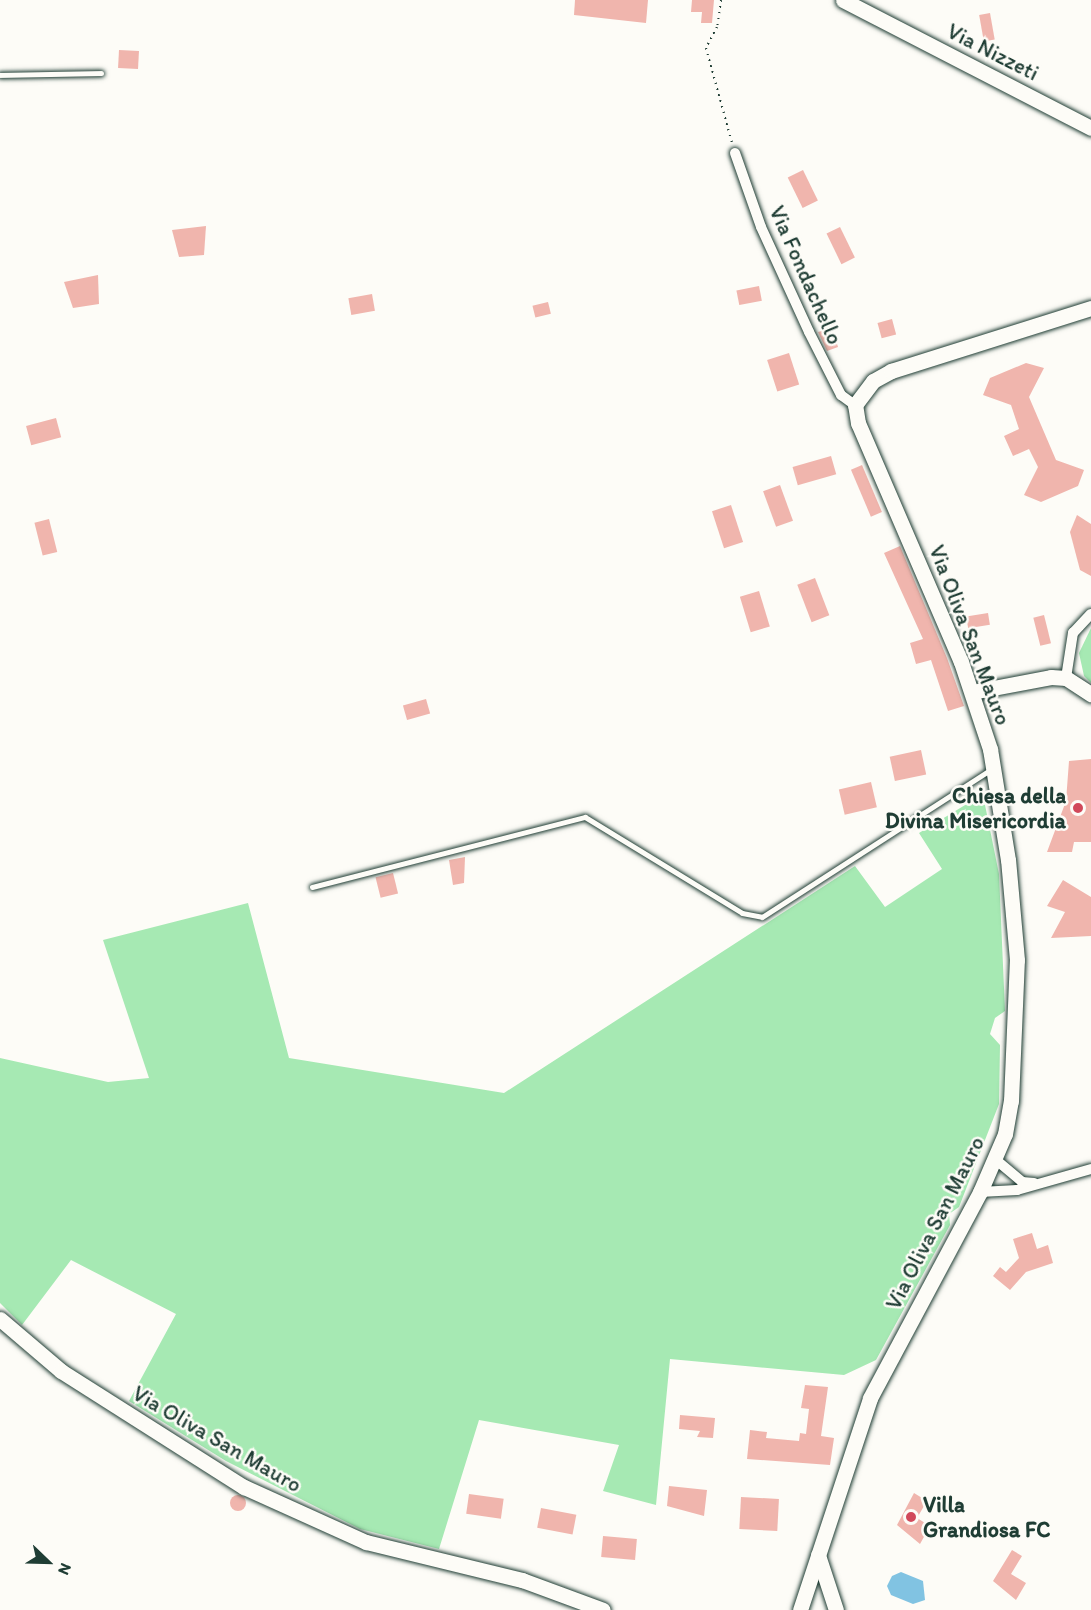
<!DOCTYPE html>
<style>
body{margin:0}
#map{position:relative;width:1091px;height:1610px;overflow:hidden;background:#fdfcf7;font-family:Itim,sans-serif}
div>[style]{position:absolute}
.green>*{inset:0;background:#a6e9b3}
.water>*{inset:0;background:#81c3e2}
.building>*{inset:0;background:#f0b5ad;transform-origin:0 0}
.round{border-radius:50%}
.path>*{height:2px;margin-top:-1px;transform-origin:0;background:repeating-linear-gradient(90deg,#1f3d34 0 1.5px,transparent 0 6px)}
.roads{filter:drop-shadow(0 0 2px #1f3d34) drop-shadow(0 0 2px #1f3d34)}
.lane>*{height:5px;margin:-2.5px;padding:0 2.5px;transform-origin:2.5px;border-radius:2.5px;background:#fdfcf7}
.street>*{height:10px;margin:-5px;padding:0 5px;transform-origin:5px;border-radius:5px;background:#fdfcf7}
.secondary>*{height:15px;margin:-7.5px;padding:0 7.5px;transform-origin:7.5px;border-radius:7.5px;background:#fdfcf7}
.dots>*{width:16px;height:16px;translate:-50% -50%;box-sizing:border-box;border:3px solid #fdfcf7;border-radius:50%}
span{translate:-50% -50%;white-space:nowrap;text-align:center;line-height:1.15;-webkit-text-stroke:5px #fdfcf7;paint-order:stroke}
.street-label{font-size:22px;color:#1f3d34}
.poi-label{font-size:22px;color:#1f3d34;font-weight:700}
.right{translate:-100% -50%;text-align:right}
.left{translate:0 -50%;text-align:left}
.north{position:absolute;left:18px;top:1532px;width:60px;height:60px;-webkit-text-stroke:4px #fdfcf7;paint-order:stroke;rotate:113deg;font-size:16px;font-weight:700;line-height:24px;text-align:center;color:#1f3d34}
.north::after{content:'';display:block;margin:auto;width:21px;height:27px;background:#1f3d34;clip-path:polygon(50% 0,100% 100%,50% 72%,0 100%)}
</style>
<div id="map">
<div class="green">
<div style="clip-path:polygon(1091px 628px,1091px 683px,1084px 676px,1079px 653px)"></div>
<div style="clip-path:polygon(975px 799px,985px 805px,999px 874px,1005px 1011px,995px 1018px,990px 1034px,1000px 1045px,999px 1104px,959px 1207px,949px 1214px,950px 1225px,876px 1360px,844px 1375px,670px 1359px,656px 1505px,603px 1491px,619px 1445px,479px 1420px,439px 1549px,360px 1529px,226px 1461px,129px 1401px,176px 1314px,71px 1260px,22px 1325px,0 1303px,0 1058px,108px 1082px,149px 1078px,103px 940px,248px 903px,289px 1058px,504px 1093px,855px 866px,885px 907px,942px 869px,919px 833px)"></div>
</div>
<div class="water">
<div style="clip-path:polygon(901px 1572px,923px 1581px,925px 1600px,913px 1604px,891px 1595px,887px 1586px,892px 1576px)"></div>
</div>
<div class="building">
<div style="clip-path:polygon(575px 0,648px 0,646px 23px,574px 15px)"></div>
<div style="clip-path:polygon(692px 0,714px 0,712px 23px,701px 23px,702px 12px,691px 12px)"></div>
<div style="left:990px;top:13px;width:27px;height:11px;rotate:80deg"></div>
<div style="left:119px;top:50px;width:20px;height:18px;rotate:3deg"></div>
<div style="left:803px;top:170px;width:34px;height:17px;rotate:64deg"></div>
<div style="clip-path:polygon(206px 226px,204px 255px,179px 257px,172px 230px)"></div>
<div style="left:840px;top:227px;width:34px;height:15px;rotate:64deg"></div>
<div style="clip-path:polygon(98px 275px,99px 304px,73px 308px,64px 282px)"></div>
<div style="left:759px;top:286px;width:15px;height:23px;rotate:79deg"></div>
<div style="left:372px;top:294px;width:17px;height:24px;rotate:80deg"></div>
<div style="left:548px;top:302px;width:12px;height:16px;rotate:76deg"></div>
<div style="left:892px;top:319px;width:16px;height:15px;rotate:75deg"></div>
<div style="clip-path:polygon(832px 328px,838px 347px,827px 351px,818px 332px)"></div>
<div style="left:789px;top:353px;width:33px;height:23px;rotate:72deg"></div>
<div style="clip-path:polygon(1026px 363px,1044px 368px,1029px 397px,1056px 460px,1084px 470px,1078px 486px,1041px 502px,1024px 495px,1038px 467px,1029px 449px,1013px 456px,1004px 436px,1019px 429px,1011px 405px,983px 395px,990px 378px)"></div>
<div style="left:56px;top:418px;width:20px;height:31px;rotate:75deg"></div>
<div style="left:831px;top:456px;width:19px;height:40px;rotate:74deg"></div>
<div style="left:862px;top:465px;width:51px;height:12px;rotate:67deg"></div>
<div style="left:780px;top:485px;width:38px;height:18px;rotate:70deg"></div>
<div style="left:731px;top:505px;width:39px;height:20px;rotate:72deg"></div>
<div style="clip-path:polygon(1077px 515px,1091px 524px,1091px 576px,1080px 570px,1070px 532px)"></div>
<div style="left:49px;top:519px;width:34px;height:15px;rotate:76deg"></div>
<div style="clip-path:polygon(900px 546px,947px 658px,964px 706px,948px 711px,931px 660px,916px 664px,910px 643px,923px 639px,884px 553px)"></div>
<div style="left:815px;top:578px;width:40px;height:19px;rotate:69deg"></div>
<div style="left:759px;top:591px;width:37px;height:20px;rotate:73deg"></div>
<div style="left:988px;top:613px;width:12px;height:22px;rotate:81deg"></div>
<div style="left:1044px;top:615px;width:29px;height:11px;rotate:76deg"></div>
<div style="left:426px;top:699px;width:15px;height:24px;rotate:74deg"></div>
<div style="left:921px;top:750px;width:25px;height:32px;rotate:78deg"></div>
<div style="clip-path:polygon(1091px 759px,1091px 842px,1074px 842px,1072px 852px,1047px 852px,1066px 801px,1069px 761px)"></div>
<div style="left:871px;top:782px;width:26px;height:33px;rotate:77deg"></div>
<div style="clip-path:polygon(465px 857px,464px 883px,453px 885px,449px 860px)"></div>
<div style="left:393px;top:873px;width:21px;height:18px;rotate:76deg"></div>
<div style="clip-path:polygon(1063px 880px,1091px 897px,1091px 936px,1051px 938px,1065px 912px,1047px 906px)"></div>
<div style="clip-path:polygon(1032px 1233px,1037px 1249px,1048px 1245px,1053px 1263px,1026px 1272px,1010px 1290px,993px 1276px,1000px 1267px,1006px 1272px,1019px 1258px,1013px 1239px)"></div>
<div style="clip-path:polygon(805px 1385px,828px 1387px,821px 1436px,834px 1438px,830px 1465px,747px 1459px,750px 1430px,767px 1432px,766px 1438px,799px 1441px,800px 1433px,806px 1434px,809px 1409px,801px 1408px)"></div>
<div style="clip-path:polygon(680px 1415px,715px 1418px,713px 1438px,697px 1437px,700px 1431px,679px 1429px)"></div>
<div style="clip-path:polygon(669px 1486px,707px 1490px,704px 1516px,667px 1506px)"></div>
<div style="clip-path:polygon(914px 1493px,927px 1501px,917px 1518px,930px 1526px,920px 1544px,897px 1525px)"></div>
<div style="left:469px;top:1494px;width:35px;height:20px;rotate:8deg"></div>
<div class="round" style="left:230px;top:1495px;width:16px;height:16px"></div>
<div style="left:741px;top:1497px;width:38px;height:32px;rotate:3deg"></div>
<div style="left:541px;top:1508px;width:36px;height:20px;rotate:11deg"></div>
<div style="left:603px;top:1536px;width:34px;height:21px;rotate:5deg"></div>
<div style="clip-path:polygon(1012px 1550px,1022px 1556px,1011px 1574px,1026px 1583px,1016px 1600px,993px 1581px)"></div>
</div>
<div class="path">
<div style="left:721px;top:0;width:27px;rotate:98deg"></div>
<div style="left:717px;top:27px;width:24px;rotate:118deg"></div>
<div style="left:706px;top:48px;width:98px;rotate:74.7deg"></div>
</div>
<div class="roads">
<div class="lane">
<div style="left:0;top:75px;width:101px;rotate:-1.1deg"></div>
<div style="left:312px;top:887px;width:282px;rotate:-14.4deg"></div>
<div style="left:585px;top:817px;width:184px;rotate:31.4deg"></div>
<div style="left:742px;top:913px;width:20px;rotate:11deg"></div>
<div style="left:762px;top:917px;width:274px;rotate:-32.8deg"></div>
</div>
<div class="street">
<div style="left:735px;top:153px;width:78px;rotate:70.6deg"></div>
<div style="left:761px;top:227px;width:115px;rotate:65.4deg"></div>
<div style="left:809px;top:332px;width:71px;rotate:63.1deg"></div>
<div style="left:841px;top:395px;width:17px;rotate:36deg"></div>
<div style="left:1066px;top:678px;width:46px;rotate:-81.2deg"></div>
<div style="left:1073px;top:633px;width:26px;rotate:-47deg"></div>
<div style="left:995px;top:1159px;width:35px;rotate:40deg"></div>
<div style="left:1022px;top:1182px;width:12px;rotate:5deg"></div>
<div style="left:980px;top:1192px;width:37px;rotate:-3deg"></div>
<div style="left:1017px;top:1190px;width:77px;rotate:-15.8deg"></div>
</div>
<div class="secondary">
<div style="left:843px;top:0;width:279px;rotate:27.3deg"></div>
<div style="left:972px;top:692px;width:80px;rotate:-10.8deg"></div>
<div style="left:1051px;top:677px;width:15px;rotate:4deg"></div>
<div style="left:1066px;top:678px;width:30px;rotate:33deg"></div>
<div style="left:0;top:1319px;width:80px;rotate:40.4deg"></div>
<div style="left:61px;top:1371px;width:217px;rotate:32.4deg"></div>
<div style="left:244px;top:1487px;width:134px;rotate:24.3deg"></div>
<div style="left:366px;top:1542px;width:161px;rotate:13.7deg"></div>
<div style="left:522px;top:1580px;width:86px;rotate:20.3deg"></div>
<div style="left:818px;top:1555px;width:58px;rotate:71.9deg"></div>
<div style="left:800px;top:1610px;width:223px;rotate:-71.7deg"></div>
<div style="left:870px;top:1398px;width:234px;rotate:-61.9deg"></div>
<div style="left:980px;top:1192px;width:63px;rotate:-66.7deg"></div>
<div style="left:1005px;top:1134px;width:34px;rotate:-80deg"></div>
<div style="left:1011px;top:1101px;width:141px;rotate:-87.6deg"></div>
<div style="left:1017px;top:960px;width:100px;rotate:-95.1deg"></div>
<div style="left:1008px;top:860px;width:112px;rotate:-99.2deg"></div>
<div style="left:990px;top:749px;width:92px;rotate:-108.4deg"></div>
<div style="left:961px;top:662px;width:260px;rotate:-113.3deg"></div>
<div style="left:858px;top:423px;width:18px;rotate:-99deg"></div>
<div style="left:855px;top:405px;width:30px;rotate:-53deg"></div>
<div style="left:873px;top:381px;width:21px;rotate:-29deg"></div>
<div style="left:891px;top:371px;width:210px;rotate:-17.5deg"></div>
</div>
</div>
<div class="dots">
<div style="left:1078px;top:808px;background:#d1495b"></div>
<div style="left:911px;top:1517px;background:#d1495b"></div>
</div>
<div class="street-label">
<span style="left:993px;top:52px;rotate:27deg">Via Nizzeti</span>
<span style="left:806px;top:275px;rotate:66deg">Via Fondachello</span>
<span style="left:970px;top:635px;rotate:69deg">Via Oliva San Mauro</span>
<span style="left:935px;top:1223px;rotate:-63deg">Via Oliva San Mauro</span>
<span style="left:217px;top:1439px;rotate:30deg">Via Oliva San Mauro</span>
</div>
<div class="poi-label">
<span class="right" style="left:1066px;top:808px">Chiesa della<br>Divina Misericordia</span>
<span class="left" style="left:923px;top:1517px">Villa<br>Grandiosa FC</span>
</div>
<div class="north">N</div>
</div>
